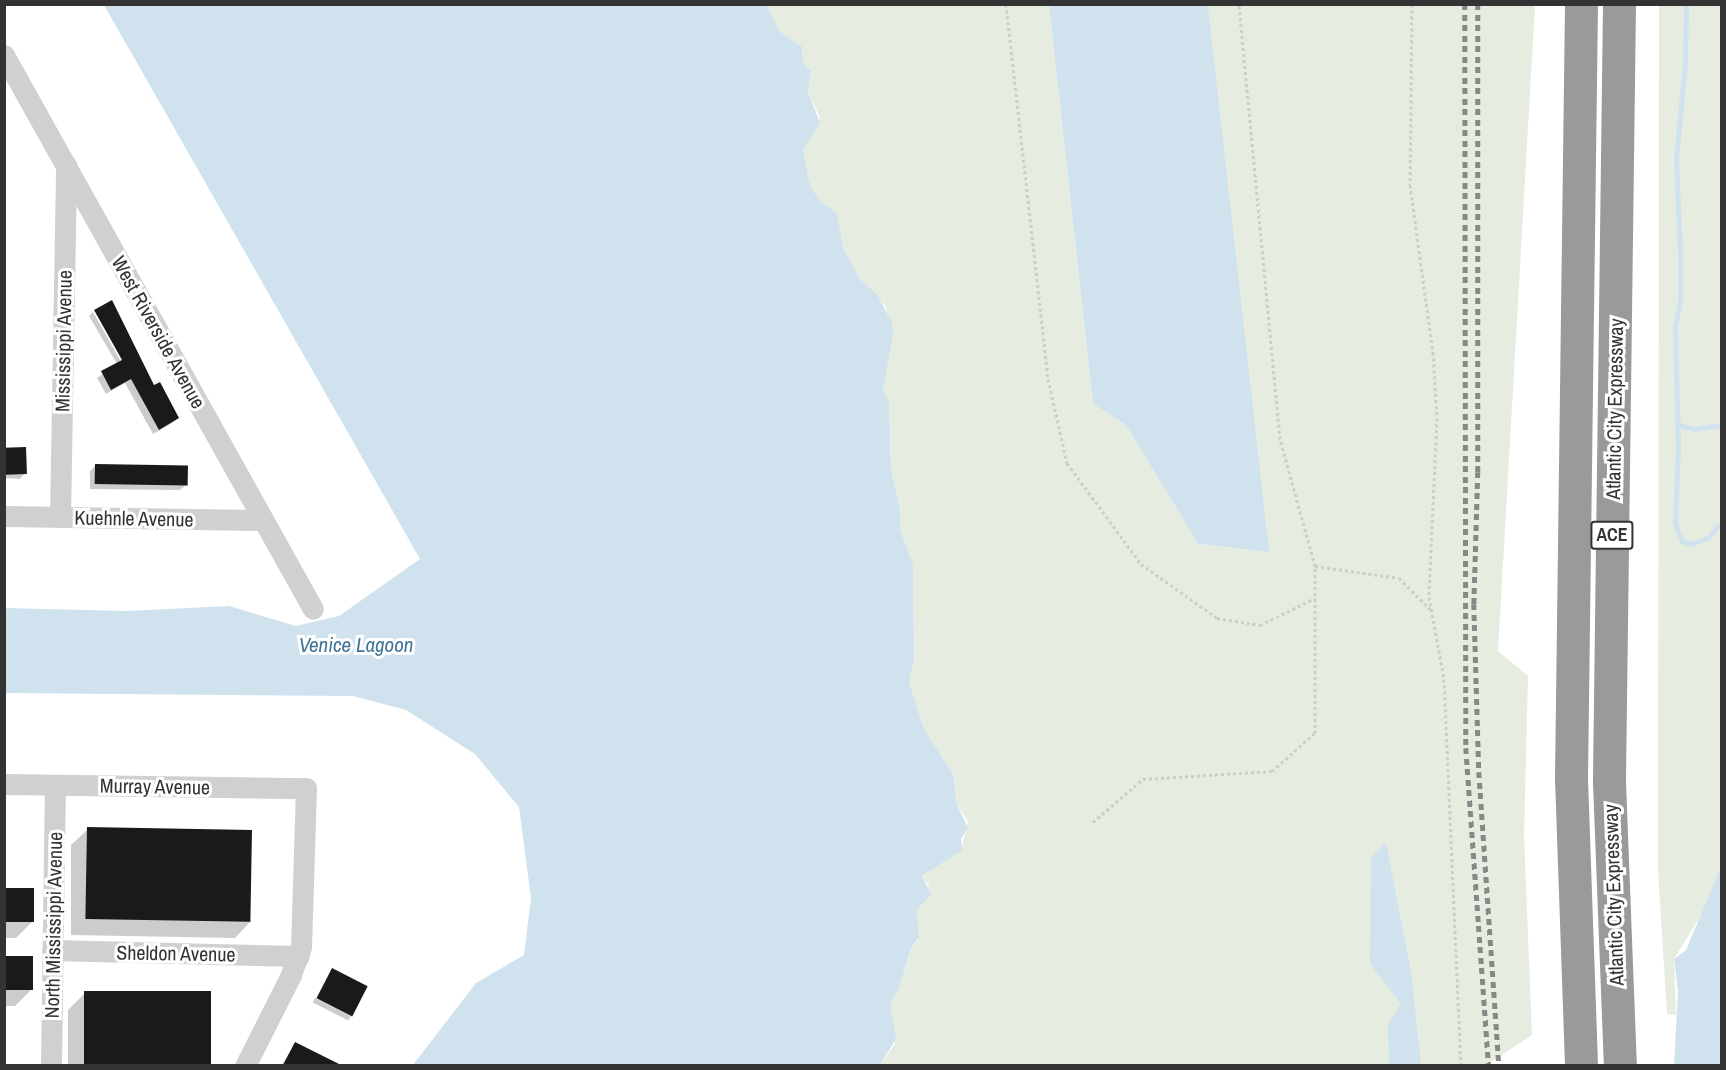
<!DOCTYPE html>
<style>
body{margin:0}
#map{position:relative;width:1726px;height:1070px;overflow:hidden;background:#fff;font-family:"Archivo Narrow",sans-serif}
div>[style]{position:absolute}
.green>*{inset:0;background:#e6ecdf}
.water>*{inset:0;background:#cfe2ee}
.shadow>*{inset:0;background:#0003;transform-origin:0 0}
.stream>*{height:5px;margin:-2.5px;padding:0 2.5px;transform-origin:2.5px;border-radius:2.5px;background:#cfe2ee}
.building>*{inset:0;background:#1a1a1a;transform-origin:0 0}
.path>*{height:3px;margin-top:-1.5px;transform-origin:0;background:repeating-linear-gradient(90deg,#cdcdcd 0 3px,transparent 0 6px)}
.street>*{height:21px;margin:-10.5px;padding:0 10.5px;transform-origin:10.5px;border-radius:10.5px;background:#d0d0d0}
.highway>*{height:33px;margin:-16.5px;padding:0 16.5px;transform-origin:16.5px;border-radius:16.5px;background:#9a9a9a}
.rail>*{height:4.5px;margin-top:-2.25px;transform-origin:0;background:repeating-linear-gradient(90deg,#888 0 6px,transparent 0 10.5px)}
span{translate:-50% -50%;white-space:nowrap;text-align:center;line-height:1.15;-webkit-text-stroke:6px #fff;paint-order:stroke}
.shield-label span{padding:2px 4px;background:#fff;border:2px solid;border-radius:4px;-webkit-text-stroke-width:0}
.shield-label{font-size:18px;color:#333;font-weight:700}
.street-label{font-size:20px;color:#333}
.water-label{font-size:21px;color:#3f7597;font-style:italic}
.frame{position:absolute;inset:0;border:6px solid #333;pointer-events:none}
</style>
<div id="map">
<div class="green">
<div style="clip-path:polygon(767px 5px,1049px 5px,1093px 404px,1126px 425px,1198px 544px,1268px 552px,1208px 5px,1535px 5px,1498px 651px,1528px 676px,1524px 836px,1532px 1035px,1485px 1066px,880px 1065px,895px 1044px,890px 1004px,899px 989px,911px 948px,918px 941px,917px 910px,929px 886px,922px 877px,962px 846px,968px 822px,957px 804px,953px 774px,924px 729px,909px 682px,914px 659px,913px 565px,900px 529px,900px 508px,891px 469px,889px 401px,883px 391px,893px 335px,885px 306px,859px 278px,843px 247px,837px 213px,820px 201px,810px 185px,803px 150px,820px 118px,808px 91px,811px 70px,803px 64px,802px 48px,779px 31px)"></div>
<div style="clip-path:polygon(1659px 5px,1722px 5px,1722px 881px,1674px 959px,1676px 1015px,1667px 1014px,1658px 870px)"></div>
</div>
<div class="water">
<div style="clip-path:polygon(104px 5px,767px 5px,779px 31px,802px 47px,803px 63px,811px 71px,808px 91px,820px 123px,803px 150px,810px 185px,820px 201px,837px 213px,843px 247px,859px 278px,878px 296px,892px 323px,893px 335px,883px 391px,889px 401px,891px 469px,900px 508px,900px 529px,913px 565px,914px 659px,909px 682px,924px 729px,953px 774px,957px 804px,968px 828px,961px 839px,962px 850px,922px 876px,931px 894px,917px 910px,919px 938px,911px 948px,899px 989px,890px 1004px,896px 1039px,880px 1065px,413px 1065px,476px 983px,524px 955px,531px 898px,519px 807px,475px 754px,406px 710px,353px 696px,5px 693px,5px 608px,127px 611px,229px 606px,296px 626px,339px 616px,420px 559px)"></div>
<div style="clip-path:polygon(1049px 5px,1208px 5px,1269px 552px,1198px 544px,1126px 425px,1093px 404px)"></div>
<div style="clip-path:polygon(1386px 843px,1411px 971px,1421px 1065px,1389px 1065px,1388px 1024px,1401px 1004px,1370px 964px,1371px 857px)"></div>
<div style="clip-path:polygon(1721px 867px,1721px 1065px,1674px 1065px,1678px 991px,1674px 959px,1686px 950px)"></div>
</div>
<div class="shadow">
<div style="clip-path:polygon(93px 312px,124px 367px,154px 387px,177px 418px,172px 423px,153px 434px,125px 383px,106px 394px,97px 378px,117px 364px,89px 316px)"></div>
<div style="clip-path:polygon(4px 449px,25px 473px,20px 479px,4px 478px)"></div>
<div style="clip-path:polygon(95px 466px,186px 485px,180px 490px,90px 489px,90px 471px)"></div>
<div style="clip-path:polygon(88px 829px,251px 921px,235px 938px,71px 935px,71px 845px)"></div>
<div style="clip-path:polygon(4px 889px,32px 922px,16px 938px,4px 938px)"></div>
<div style="clip-path:polygon(4px 957px,31px 990px,15px 1006px,4px 1006px)"></div>
<div style="clip-path:polygon(332px 970px,353px 1013px,317px 996px)"></div>
<div style="clip-path:polygon(85px 993px,209px 993px,209px 1066px,68px 1066px,68px 1010px)"></div>
<div style="left:315px;top:998px;width:40px;height:5px;rotate:27deg"></div>
<div style="clip-path:polygon(295px 1044px,329px 1061px,327px 1066px,281px 1066px)"></div>
</div>
<div class="stream">
<div style="left:1686px;top:4px;width:58px;rotate:91deg"></div>
<div style="left:1685px;top:62px;width:97px;rotate:95.3deg"></div>
<div style="left:1676px;top:159px;width:93px;rotate:87.5deg"></div>
<div style="left:1680px;top:252px;width:50px;rotate:90deg"></div>
<div style="left:1680px;top:302px;width:25px;rotate:102deg"></div>
<div style="left:1675px;top:326px;width:120px;rotate:88.6deg"></div>
<div style="left:1678px;top:446px;width:78px;rotate:92.2deg"></div>
<div style="left:1675px;top:524px;width:18px;rotate:68deg"></div>
<div style="left:1682px;top:541px;width:9px;rotate:18deg"></div>
<div style="left:1691px;top:544px;width:19px;rotate:-21deg"></div>
<div style="left:1709px;top:537px;width:14px;rotate:-51deg"></div>
<div style="left:1678px;top:425px;width:16px;rotate:14deg"></div>
<div style="left:1694px;top:429px;width:28px;rotate:-8deg"></div>
</div>
<div class="building">
<div style="clip-path:polygon(112px 300px,154px 385px,160px 382px,179px 418px,159px 430px,131px 379px,111px 390px,101px 371px,122px 360px,94px 310px)"></div>
<div style="left:26px;top:447px;width:27px;height:22px;rotate:88deg"></div>
<div style="left:95px;top:464px;width:93px;height:20px;rotate:1deg"></div>
<div style="left:87px;top:827px;width:165px;height:92px;rotate:1deg"></div>
<div style="left:4px;top:888px;width:30px;height:34px"></div>
<div style="left:4px;top:956px;width:29px;height:34px"></div>
<div style="left:332px;top:968px;width:40px;height:34px;rotate:27deg"></div>
<div style="left:84px;top:991px;width:127px;height:74px"></div>
<div style="clip-path:polygon(295px 1042px,341px 1065px,283px 1065px)"></div>
</div>
<div class="path">
<div style="left:1006px;top:4px;width:377px;rotate:83.6deg"></div>
<div style="left:1048px;top:379px;width:86px;rotate:77.3deg"></div>
<div style="left:1067px;top:463px;width:125px;rotate:53.8deg"></div>
<div style="left:1141px;top:564px;width:93px;rotate:35.4deg"></div>
<div style="left:1217px;top:618px;width:44px;rotate:9.2deg"></div>
<div style="left:1260px;top:625px;width:61px;rotate:-26.1deg"></div>
<div style="left:1412px;top:4px;width:181px;rotate:90.6deg"></div>
<div style="left:1410px;top:185px;width:169px;rotate:82.2deg"></div>
<div style="left:1433px;top:352px;width:66px;rotate:86.5deg"></div>
<div style="left:1437px;top:418px;width:179px;rotate:92.6deg"></div>
<div style="left:1429px;top:597px;width:83px;rotate:79.6deg"></div>
<div style="left:1444px;top:679px;width:387px;rotate:87.5deg"></div>
<div style="left:1315px;top:566px;width:85px;rotate:8.1deg"></div>
<div style="left:1399px;top:578px;width:44px;rotate:45deg"></div>
<div style="left:1093px;top:822px;width:66px;rotate:-40.7deg"></div>
<div style="left:1143px;top:779px;width:129px;rotate:-3.5deg"></div>
<div style="left:1272px;top:771px;width:57px;rotate:-41.5deg"></div>
<div style="left:1315px;top:733px;width:167px;rotate:-90deg"></div>
<div style="left:1315px;top:566px;width:132px;rotate:-105.4deg"></div>
<div style="left:1280px;top:439px;width:437px;rotate:-95.4deg"></div>
</div>
<div class="street">
<div style="left:4px;top:55px;width:634px;rotate:60.85deg"></div>
<div style="left:4px;top:516px;width:259px;rotate:0.9deg"></div>
<div style="left:60px;top:517px;width:352px;rotate:-89deg"></div>
<div style="left:4px;top:784px;width:302px;rotate:0.8deg"></div>
<div style="left:306px;top:788px;width:159px;rotate:91.8deg"></div>
<div style="left:301px;top:947px;width:30px;rotate:110deg"></div>
<div style="left:291px;top:975px;width:102px;rotate:116.8deg"></div>
<div style="left:52px;top:950px;width:247px;rotate:1.4deg"></div>
<div style="left:51px;top:1066px;width:281px;rotate:-89.2deg"></div>
</div>
<div class="highway">
<div style="left:1581px;top:4px;width:774px;rotate:90.74deg"></div>
<div style="left:1571px;top:778px;width:288px;rotate:88deg"></div>
<div style="left:1619px;top:4px;width:778px;rotate:90.74deg"></div>
<div style="left:1609px;top:782px;width:284px;rotate:87.8deg"></div>
</div>
<div class="rail">
<div style="left:1465px;top:4px;width:744px;rotate:89.92deg"></div>
<div style="left:1466px;top:748px;width:319px;rotate:85.9deg"></div>
<div style="left:1478px;top:4px;width:468px;rotate:90deg"></div>
<div style="left:1478px;top:472px;width:132px;rotate:91.7deg"></div>
<div style="left:1474px;top:604px;width:168px;rotate:88.3deg"></div>
<div style="left:1479px;top:772px;width:295px;rotate:86.1deg"></div>
</div>
<div class="shield-label">
<span style="left:1612px;top:535px">ACE</span>
</div>
<div class="street-label">
<span style="left:159px;top:332px;rotate:61deg">West Riverside Avenue</span>
<span style="left:63px;top:341px;rotate:-89deg">Mississippi Avenue</span>
<span style="left:1614px;top:409px;rotate:-89deg">Atlantic City Expressway</span>
<span style="left:134px;top:518px;rotate:1deg">Kuehnle Avenue</span>
<span style="left:155px;top:786px;rotate:1deg">Murray Avenue</span>
<span style="left:1613px;top:895px;rotate:-92deg">Atlantic City Expressway</span>
<span style="left:53px;top:925px;rotate:-89deg">North Mississippi Avenue</span>
<span style="left:176px;top:953px;rotate:1deg">Sheldon Avenue</span>
</div>
<div class="water-label">
<span style="left:356px;top:645px">Venice Lagoon</span>
</div>
<div class="frame"></div>
</div>
